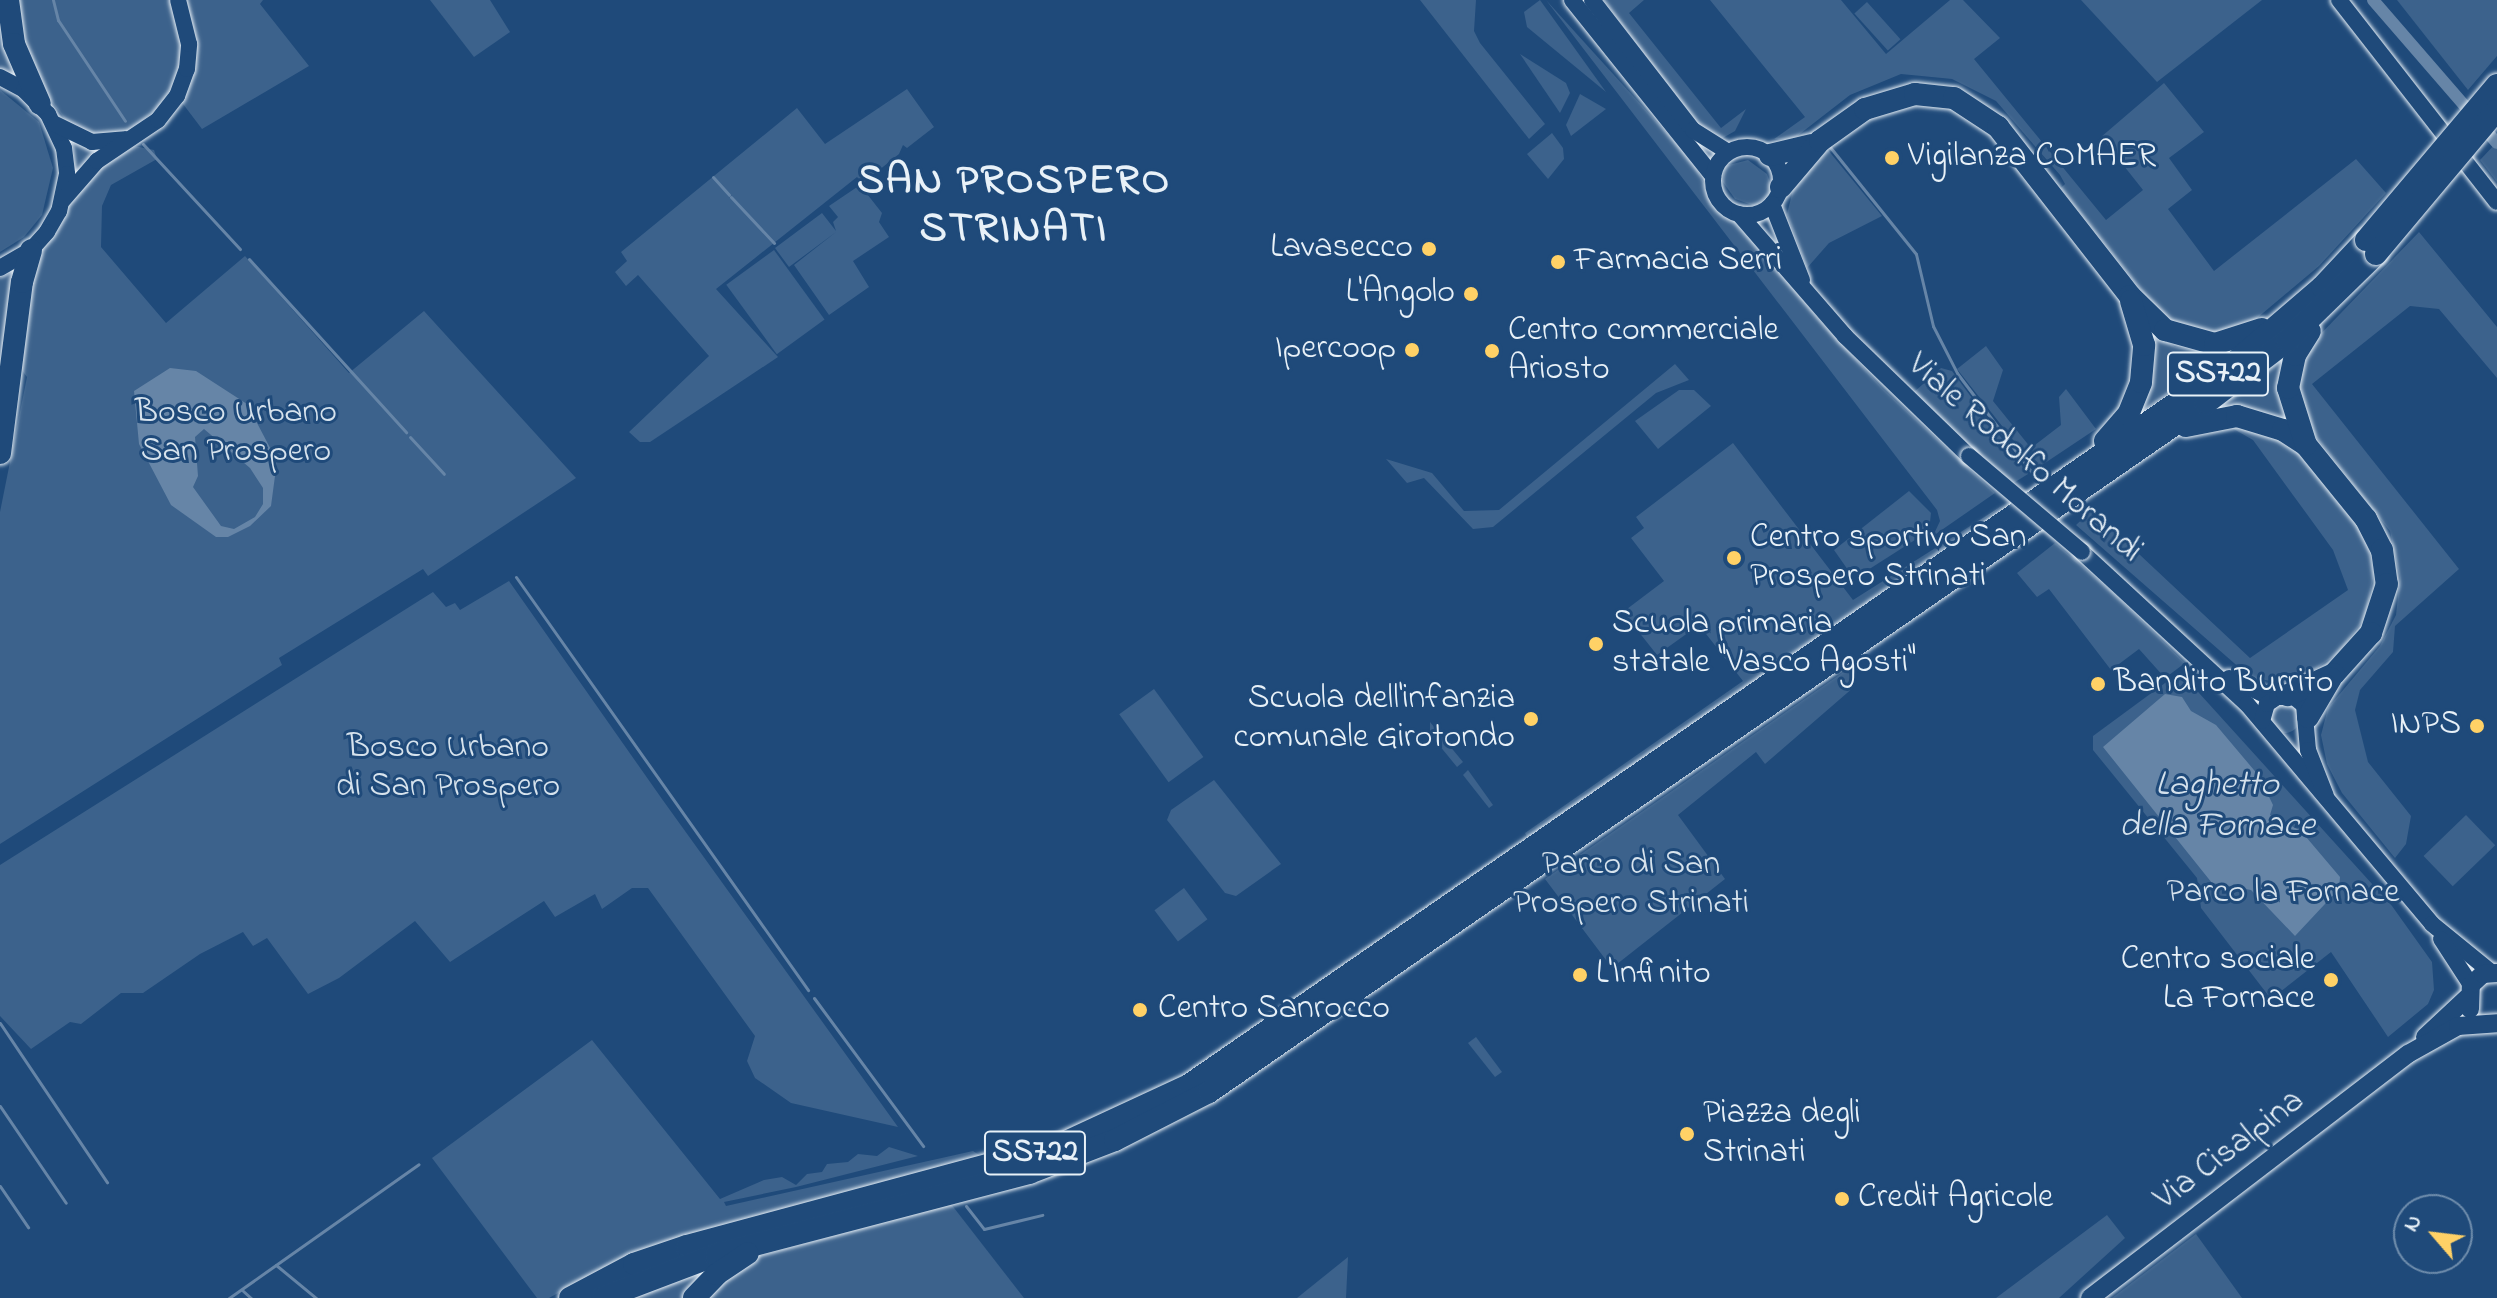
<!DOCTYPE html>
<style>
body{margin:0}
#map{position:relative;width:2497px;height:1298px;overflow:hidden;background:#1f4a7a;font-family:"Indie Flower",sans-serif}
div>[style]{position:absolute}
.green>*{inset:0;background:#3c628c;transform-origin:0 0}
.round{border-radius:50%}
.water>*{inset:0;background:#6685a7}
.stream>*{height:3px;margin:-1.5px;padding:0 1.5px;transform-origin:1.5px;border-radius:1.5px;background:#6685a7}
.canal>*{height:12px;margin:-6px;padding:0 6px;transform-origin:6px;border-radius:6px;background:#6685a7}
.roads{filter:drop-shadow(0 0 2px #e8f1f8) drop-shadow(0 0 2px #e8f1f8)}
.tertiary>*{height:16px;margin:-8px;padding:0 8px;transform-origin:8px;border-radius:8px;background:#1f4a7a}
.tertiary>.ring{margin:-8px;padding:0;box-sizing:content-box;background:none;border:16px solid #1f4a7a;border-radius:50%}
.secondary>*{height:18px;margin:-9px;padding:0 9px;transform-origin:9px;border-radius:9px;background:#1f4a7a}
.trunk>*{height:22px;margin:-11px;padding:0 11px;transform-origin:11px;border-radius:11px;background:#1f4a7a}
.bridges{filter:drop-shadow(0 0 2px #e8f1f8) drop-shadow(0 0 2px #e8f1f8)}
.tertiary-bridge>*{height:16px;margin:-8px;padding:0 8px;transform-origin:8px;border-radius:8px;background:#1f4a7a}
.trunk-bridge>*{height:22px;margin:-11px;padding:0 11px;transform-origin:11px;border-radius:11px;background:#1f4a7a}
.dots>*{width:22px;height:22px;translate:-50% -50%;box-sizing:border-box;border:4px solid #1f4a7a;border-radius:50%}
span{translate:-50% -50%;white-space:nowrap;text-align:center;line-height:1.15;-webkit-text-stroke:6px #1f4a7a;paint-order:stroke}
.shield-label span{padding:2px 6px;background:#1f4a7a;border:2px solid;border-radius:6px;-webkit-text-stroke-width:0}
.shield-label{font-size:32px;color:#e8f1f8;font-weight:700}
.poi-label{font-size:34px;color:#e8f1f8}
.left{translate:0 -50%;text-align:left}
.right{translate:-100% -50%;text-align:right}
.park-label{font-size:34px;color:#d7e3ed}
.street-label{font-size:34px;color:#e8f1f8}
.water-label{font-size:36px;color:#d4e1ec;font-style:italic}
.district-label{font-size:42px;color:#e8f1f8;font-weight:700;letter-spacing:2px}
.north{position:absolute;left:2393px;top:1194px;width:80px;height:80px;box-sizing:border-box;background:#1f4a7a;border:2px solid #6f8dac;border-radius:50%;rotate:298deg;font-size:22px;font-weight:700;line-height:32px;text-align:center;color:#e8f1f8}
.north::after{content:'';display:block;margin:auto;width:28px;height:36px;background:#ffd166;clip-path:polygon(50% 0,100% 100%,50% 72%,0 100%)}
</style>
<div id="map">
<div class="green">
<div style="clip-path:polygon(0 0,171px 0,183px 52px,176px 79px,160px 106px,130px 130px,99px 137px,68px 123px,48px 97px,0 74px)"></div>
<div style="clip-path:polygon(185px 0,263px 0,260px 4px,309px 66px,202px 129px,180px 100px,196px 43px)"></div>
<div style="clip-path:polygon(430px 0,490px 0,510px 32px,474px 57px)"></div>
<div style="clip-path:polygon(1420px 0,1476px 0,1474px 31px,1480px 43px,1545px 124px,1529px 139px)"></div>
<div style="clip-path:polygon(1540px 0,1606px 92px,1527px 27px,1524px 12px)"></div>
<div style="clip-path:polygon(1546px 0,1692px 161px,1718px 209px,1741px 223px,1819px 320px,1883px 389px,1995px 493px,1933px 536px,1940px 521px,1937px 510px)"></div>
<div style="clip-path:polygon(1604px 0,1644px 0,1629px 13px,1721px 128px,1746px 109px,1735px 131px,1721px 139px,1697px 125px)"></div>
<div style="clip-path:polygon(1710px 0,1841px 0,1886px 54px,1950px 0,1963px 0,2000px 38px,1974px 59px,2106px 220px,2143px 190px,2101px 137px,2164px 83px,2204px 132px,2169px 158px,2192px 190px,2168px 209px,2214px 271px,2356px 159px,2386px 193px,2319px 266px,2250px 324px,2215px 333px,2185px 328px,2161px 315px,2061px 188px,2065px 184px,2060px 175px,1996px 101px,1952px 79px,1901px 74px,1850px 95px,1792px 140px,1774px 139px,1805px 117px)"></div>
<div style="clip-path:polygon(2081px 0,2262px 0,2157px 82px)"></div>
<div style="clip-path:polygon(2397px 0,2497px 0,2497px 56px,2468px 90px)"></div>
<div style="left:1867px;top:2px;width:50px;height:17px;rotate:48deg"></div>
<div style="clip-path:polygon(1520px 54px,1566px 83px,1570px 93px,1560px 113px)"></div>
<div style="clip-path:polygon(907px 89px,934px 127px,907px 148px,903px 145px,899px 154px,863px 183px,857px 177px,716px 289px,778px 357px,650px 442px,640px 442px,629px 432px,709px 356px,638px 275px,626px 286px,615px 272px,627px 261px,621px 252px,797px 108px,825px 144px)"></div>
<div style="clip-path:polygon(0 90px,39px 122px,53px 168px,42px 215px,24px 237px,0 252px)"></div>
<div style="clip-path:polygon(1580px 94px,1606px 109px,1571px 136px,1566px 125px)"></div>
<div style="clip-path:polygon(1552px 133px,1563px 148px,1564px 159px,1548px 179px,1527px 154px)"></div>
<div style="clip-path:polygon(72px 139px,108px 146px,75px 176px,74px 150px)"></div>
<div style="clip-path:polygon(2497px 142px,2497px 182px,2480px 160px)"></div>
<div style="clip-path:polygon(134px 146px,154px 150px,157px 159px,111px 185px,102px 206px,101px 247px,166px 323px,245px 256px,349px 373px,424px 311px,576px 478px,428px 576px,423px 569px,279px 658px,282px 665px,0 844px,0 512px,27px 377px,21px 369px,26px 300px,40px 253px,57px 232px,70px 201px,111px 156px)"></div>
<div style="clip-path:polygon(1828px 150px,1882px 216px,1829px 243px,1807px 268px,1787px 214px,1794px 186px)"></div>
<div style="clip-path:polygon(1748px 160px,1767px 174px,1773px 191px,1755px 206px,1735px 199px,1723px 182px,1725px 166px)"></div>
<div style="clip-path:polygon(860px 185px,882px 213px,879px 222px,889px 237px,853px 261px,869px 287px,829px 315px,794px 265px,836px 232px,789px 267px,775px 248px,822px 213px,836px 231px,833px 222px,838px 217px,829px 206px)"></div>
<div style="clip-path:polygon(2419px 232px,2497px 327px,2497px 378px,2439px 309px,2410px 306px,2312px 384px,2459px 569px,2395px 626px,2393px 652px,2360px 690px,2355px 710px,2368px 762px,2411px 816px,2406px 844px,2395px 858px,2342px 793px,2327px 764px,2321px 735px,2328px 708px,2380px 646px,2396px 615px,2400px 578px,2390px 531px,2313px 433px,2301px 408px,2298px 381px,2313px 342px)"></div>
<div style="left:774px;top:250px;width:86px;height:59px;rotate:54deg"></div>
<div style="clip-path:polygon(14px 272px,0 404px,0 278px)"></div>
<div style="clip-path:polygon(2153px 333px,2175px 347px,2224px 355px,2142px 411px)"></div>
<div style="clip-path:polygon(1986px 346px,2003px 370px,1993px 401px,2031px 448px,2061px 425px,2059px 397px,2066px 389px,2096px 429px,2036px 469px,1957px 369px)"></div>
<div style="clip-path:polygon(2285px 356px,2292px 426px,2224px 409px,2224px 402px)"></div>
<div style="clip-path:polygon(1675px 364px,1689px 380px,1656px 393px,1493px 527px,1473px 529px,1424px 478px,1407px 483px,1386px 459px,1432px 473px,1464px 511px,1499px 510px)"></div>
<div style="clip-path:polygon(1941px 368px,1952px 371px,2028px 474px,2012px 484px,1913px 393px)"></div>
<div style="clip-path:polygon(1679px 390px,1694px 390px,1711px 406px,1658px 449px,1635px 421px)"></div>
<div style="clip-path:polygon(2239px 419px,2295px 446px,2365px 535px,2374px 574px,2365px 618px,2337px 654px,2305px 676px,2281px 683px,2250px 677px,2076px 525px,2092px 510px,2250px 658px,2348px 590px,2333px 550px,2253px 440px,2232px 428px)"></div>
<div style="clip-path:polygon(1733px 443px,1853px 600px,2005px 504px,1531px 844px,1525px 833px,1743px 681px,1699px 625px,1657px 655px,1623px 612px,1664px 581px,1631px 538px,1644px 528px,1636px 517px)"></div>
<div style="clip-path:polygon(1909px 491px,1931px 513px,1929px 531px,1860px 575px,1848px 570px,1834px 550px)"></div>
<div style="clip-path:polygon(2055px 543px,2111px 591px,2185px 663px,2165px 678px,2139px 649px,2111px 670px,2049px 589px,2037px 597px,2017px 573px)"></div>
<div style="clip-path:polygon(509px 581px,662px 799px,898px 1127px,791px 1103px,755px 1078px,747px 1061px,755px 1036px,648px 888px,632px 888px,602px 909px,595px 894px,555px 917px,544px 901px,450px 962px,415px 921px,339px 978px,308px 994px,267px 938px,253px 946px,243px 932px,200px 954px,143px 993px,121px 993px,81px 1024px,70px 1022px,31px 1049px,0 1016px,0 865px,433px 592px,446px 607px,455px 603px,460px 610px)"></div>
<div style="clip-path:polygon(1848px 669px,1854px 687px,1765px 764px,1756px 752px,1678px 815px,1725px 879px,1612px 968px,1545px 879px)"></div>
<div style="clip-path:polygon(2180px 672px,2392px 906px,2432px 962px,2434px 990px,2428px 1004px,2388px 1037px,2331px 952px,2271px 999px,2201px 908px,2197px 878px,2093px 750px,2093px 736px)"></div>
<div style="left:1154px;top:689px;width:84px;height:43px;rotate:54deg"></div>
<div class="round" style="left:2270px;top:703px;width:30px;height:30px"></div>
<div style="clip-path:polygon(1430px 722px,1463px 762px,1457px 767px,1430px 734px)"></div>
<div style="clip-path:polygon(1468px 770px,1493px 805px,1489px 808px,1463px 775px)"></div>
<div style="clip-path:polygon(1214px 780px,1281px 864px,1236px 896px,1225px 893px,1167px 820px,1171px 810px)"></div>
<div style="left:2466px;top:815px;width:42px;height:59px;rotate:46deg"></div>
<div style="left:1184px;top:888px;width:39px;height:37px;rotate:53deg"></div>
<div style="clip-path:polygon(1476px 1037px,1502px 1072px,1495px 1077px,1468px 1043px)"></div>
<div style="clip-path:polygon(592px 1040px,720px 1199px,764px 1180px,782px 1177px,796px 1185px,807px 1174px,822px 1172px,827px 1164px,848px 1162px,858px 1154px,877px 1156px,889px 1147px,918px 1156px,796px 1187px,724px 1202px,726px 1206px,973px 1151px,985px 1159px,677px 1238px,629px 1254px,549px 1298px,537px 1298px,432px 1158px)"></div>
<div style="clip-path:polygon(951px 1204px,1024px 1298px,702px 1298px,749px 1259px)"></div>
<div style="clip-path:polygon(2107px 1215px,2125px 1238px,2059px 1298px,1996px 1298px)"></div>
<div style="clip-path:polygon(2196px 1234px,2242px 1298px,2112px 1298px,2150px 1269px)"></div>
<div style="clip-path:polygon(1348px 1257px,1346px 1298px,1297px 1298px)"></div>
<div style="clip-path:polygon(718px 1266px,689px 1298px,633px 1298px,664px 1285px)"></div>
</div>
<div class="water">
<div style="clip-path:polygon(evenodd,170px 368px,196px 371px,247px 404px,277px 461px,271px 506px,250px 526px,228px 537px,216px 537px,171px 505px,139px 444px,134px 391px,170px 368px,204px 429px,250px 468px,263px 488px,263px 504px,255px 517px,234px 529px,221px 526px,193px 487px,198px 476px,195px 437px,204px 429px)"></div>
<div style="clip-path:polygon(2165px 694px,2182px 697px,2191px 711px,2216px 725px,2259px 776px,2273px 805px,2270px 815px,2301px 831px,2340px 877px,2339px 889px,2295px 936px,2251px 890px,2212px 883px,2103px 747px)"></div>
</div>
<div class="stream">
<div style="left:53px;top:0;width:21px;rotate:76deg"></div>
<div style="left:58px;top:20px;width:121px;rotate:56.4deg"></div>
<div style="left:143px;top:144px;width:143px;rotate:47.3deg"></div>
<div style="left:1830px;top:147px;width:137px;rotate:51.2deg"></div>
<div style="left:1916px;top:254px;width:74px;rotate:76.7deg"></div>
<div style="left:1933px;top:326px;width:53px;rotate:62.9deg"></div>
<div style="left:1957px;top:373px;width:128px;rotate:53deg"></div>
<div style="left:713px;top:177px;width:24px;rotate:48deg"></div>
<div style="left:731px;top:197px;width:63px;rotate:46.9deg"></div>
<div style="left:249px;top:259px;width:234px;rotate:47.8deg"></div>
<div style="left:410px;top:437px;width:50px;rotate:47.4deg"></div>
<div style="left:516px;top:577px;width:506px;rotate:54.74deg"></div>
<div style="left:814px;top:998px;width:184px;rotate:53.6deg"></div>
<div style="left:0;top:1023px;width:192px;rotate:56.1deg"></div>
<div style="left:0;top:1106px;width:117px;rotate:55.8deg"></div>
<div style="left:0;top:1186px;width:50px;rotate:55.7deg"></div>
<div style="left:966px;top:1206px;width:29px;rotate:52deg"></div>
<div style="left:984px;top:1229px;width:60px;rotate:-13.6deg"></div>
<div style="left:276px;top:1265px;width:52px;rotate:39.5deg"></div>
<div style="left:242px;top:1290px;width:12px;rotate:42deg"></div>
<div style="left:229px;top:1298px;width:232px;rotate:-35.2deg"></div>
</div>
<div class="canal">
<div style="left:2373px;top:0;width:189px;rotate:49.1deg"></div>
</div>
<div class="roads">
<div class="tertiary">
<div style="left:1572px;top:0;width:226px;rotate:51.3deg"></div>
<div style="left:1592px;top:0;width:165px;rotate:52.2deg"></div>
<div style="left:1693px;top:130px;width:41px;rotate:32.2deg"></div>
<div style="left:2339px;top:0;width:256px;rotate:52deg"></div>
<div style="left:0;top:77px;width:27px;rotate:28deg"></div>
<div style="left:24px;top:90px;width:34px;rotate:45deg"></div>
<div style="left:48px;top:114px;width:38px;rotate:65deg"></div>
<div style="left:64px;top:148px;width:26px;rotate:83deg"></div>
<div style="left:67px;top:174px;width:38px;rotate:102deg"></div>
<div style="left:59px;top:211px;width:24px;rotate:120deg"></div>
<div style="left:47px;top:232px;width:24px;rotate:132deg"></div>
<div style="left:31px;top:250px;width:36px;rotate:150deg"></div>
<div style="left:55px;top:124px;width:41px;rotate:25.9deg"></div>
<div style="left:92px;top:142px;width:33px;rotate:-5deg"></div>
<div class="ring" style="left:1713px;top:147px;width:52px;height:52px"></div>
<div style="left:63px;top:200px;width:52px;rotate:-48.9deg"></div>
<div style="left:97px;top:161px;width:73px;rotate:-33.9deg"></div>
<div style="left:158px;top:120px;width:31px;rotate:-52deg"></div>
<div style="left:177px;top:96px;width:29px;rotate:-70deg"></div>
<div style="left:187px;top:69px;width:25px;rotate:-85deg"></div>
<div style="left:189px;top:44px;width:45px;rotate:-104deg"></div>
<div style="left:1772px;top:204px;width:82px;rotate:68.5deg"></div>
<div style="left:1739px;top:214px;width:162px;rotate:49deg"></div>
<div style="left:1845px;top:336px;width:173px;rotate:44.1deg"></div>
<div style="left:2082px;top:552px;width:224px;rotate:42.7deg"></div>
<div style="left:2247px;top:704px;width:287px;rotate:49.9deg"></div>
<div style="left:2432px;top:924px;width:76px;rotate:39.1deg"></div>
<div style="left:2229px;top:678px;width:49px;rotate:25.5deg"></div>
<div style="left:2262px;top:721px;width:18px;rotate:-74deg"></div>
<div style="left:2267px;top:704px;width:12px;rotate:-35deg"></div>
<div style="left:2277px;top:697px;width:17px"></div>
<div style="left:2294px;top:697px;width:13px;rotate:39deg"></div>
<div style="left:2304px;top:705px;width:45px;rotate:84.9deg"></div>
<div style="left:2308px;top:750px;width:49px;rotate:68.6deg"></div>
<div style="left:2441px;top:939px;width:55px;rotate:56.9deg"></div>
</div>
<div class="secondary">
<div style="left:2470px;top:1009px;width:24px;rotate:-88deg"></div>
<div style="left:2471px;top:985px;width:16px;rotate:-43deg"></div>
<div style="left:2483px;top:974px;width:14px;rotate:-4deg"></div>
<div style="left:2425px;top:1037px;width:57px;rotate:-42.9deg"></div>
<div style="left:2090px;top:1298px;width:401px;rotate:-37.5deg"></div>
<div style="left:2408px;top:1054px;width:57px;rotate:-29.2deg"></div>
<div style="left:2458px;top:1026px;width:39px;rotate:-4deg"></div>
</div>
<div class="trunk">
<div style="left:8px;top:0;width:44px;rotate:82.2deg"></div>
<div style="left:14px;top:44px;width:65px;rotate:66.6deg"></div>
<div style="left:1770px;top:155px;width:43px;rotate:-13.4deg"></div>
<div style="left:1781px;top:187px;width:60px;rotate:-49.7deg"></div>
<div style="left:1820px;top:141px;width:55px;rotate:-35.4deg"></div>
<div style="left:1865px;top:109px;width:52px;rotate:-16.7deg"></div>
<div style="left:1915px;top:94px;width:39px;rotate:6deg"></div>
<div style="left:1954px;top:98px;width:53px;rotate:33.4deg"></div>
<div style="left:1998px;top:127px;width:214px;rotate:52deg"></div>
<div style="left:2130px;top:296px;width:49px;rotate:44.2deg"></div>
<div style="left:2165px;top:330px;width:52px;rotate:15.6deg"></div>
<div style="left:2215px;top:344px;width:49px;rotate:-17.7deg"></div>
<div style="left:2186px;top:426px;width:52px;rotate:-11.1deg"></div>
<div style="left:2237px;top:416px;width:48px;rotate:16.9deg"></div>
<div style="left:2283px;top:430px;width:27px;rotate:33deg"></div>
<div style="left:2306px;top:445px;width:95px;rotate:51deg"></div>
<div style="left:2366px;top:519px;width:35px;rotate:63deg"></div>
<div style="left:2382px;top:550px;width:34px;rotate:82deg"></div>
<div style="left:2387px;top:584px;width:52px;rotate:108.1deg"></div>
<div style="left:2371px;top:633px;width:55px;rotate:132.1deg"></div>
<div style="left:2334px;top:674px;width:51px;rotate:155.5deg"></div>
<div style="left:2105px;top:441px;width:35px;rotate:-49deg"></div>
<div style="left:2128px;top:415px;width:35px;rotate:-68deg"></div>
<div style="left:2141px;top:382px;width:37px;rotate:-85deg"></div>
<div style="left:2144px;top:345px;width:46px;rotate:-106.5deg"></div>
<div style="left:2306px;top:445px;width:60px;rotate:-107.5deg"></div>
<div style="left:2288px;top:388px;width:34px;rotate:-78deg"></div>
<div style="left:2295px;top:355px;width:28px;rotate:-58deg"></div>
<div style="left:0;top:453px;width:172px;rotate:-82.7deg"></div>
<div style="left:22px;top:282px;width:33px;rotate:-74deg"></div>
<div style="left:2308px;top:717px;width:45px;rotate:-59.5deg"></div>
<div style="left:570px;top:1298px;width:72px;rotate:-28deg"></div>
<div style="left:634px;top:1264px;width:56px;rotate:-18.8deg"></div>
<div style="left:687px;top:1246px;width:381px;rotate:-15.1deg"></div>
<div style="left:1055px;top:1147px;width:148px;rotate:-24.8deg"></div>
<div style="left:1189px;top:1085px;width:1267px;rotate:-34.64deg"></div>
<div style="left:2231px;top:365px;width:120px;rotate:-40.6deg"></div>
<div style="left:2322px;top:287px;width:64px;rotate:-46.9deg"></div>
<div style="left:603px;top:1298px;width:121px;rotate:-20.8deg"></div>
<div style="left:716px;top:1255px;width:324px;rotate:-14.7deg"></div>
<div style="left:1029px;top:1173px;width:92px;rotate:-21deg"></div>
<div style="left:1115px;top:1140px;width:106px;rotate:-27.1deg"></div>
<div style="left:1209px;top:1092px;width:1212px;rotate:-34.65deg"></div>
<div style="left:2206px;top:403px;width:102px;rotate:-37.4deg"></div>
<div style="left:2287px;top:341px;width:124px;rotate:-44.3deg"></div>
<div style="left:694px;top:1298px;width:33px;rotate:-46deg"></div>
<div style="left:717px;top:1274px;width:37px;rotate:-34deg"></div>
</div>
</div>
<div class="bridges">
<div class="tertiary-bridge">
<div style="left:1969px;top:456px;width:148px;rotate:40.3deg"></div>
</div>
<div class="trunk-bridge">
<div style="left:2366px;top:240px;width:203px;rotate:-49.8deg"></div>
<div style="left:2376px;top:254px;width:188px;rotate:-50deg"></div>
</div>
</div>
<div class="dots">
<div style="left:1892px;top:158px;background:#ffd166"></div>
<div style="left:1429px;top:249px;background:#ffd166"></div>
<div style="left:1558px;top:262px;background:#ffd166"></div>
<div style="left:1471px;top:294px;background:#ffd166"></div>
<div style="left:1412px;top:350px;background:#ffd166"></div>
<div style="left:1492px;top:351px;background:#ffd166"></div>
<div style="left:1734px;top:558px;background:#ffd166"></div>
<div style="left:1596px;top:644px;background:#ffd166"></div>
<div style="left:2098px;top:684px;background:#ffd166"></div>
<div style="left:1531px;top:719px;background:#ffd166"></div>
<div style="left:2477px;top:726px;background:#ffd166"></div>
<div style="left:1580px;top:975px;background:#ffd166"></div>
<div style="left:2331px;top:980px;background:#ffd166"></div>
<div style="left:1140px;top:1010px;background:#ffd166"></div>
<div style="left:1687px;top:1134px;background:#ffd166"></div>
<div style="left:1842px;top:1199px;background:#ffd166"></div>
</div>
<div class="shield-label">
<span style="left:2218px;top:374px">SS722</span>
<span style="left:1035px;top:1153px">SS722</span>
</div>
<div class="poi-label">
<span class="left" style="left:1908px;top:158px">Vigilanza COMAER</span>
<span class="right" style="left:1413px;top:249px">Lavasecco</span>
<span class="left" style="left:1574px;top:262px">Farmacia Serri</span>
<span class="right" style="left:1455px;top:294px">L'Angolo</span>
<span class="left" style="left:1508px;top:351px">Centro commerciale<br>Ariosto</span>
<span class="right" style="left:1396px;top:350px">Ipercoop</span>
<span class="left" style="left:1750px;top:558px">Centro sportivo San<br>Prospero Strinati</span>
<span class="left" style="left:1612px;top:644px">Scuola primaria<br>statale "Vasco Agosti"</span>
<span class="left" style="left:2114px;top:684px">Bandito Burrito</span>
<span class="right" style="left:1515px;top:719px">Scuola dell'infanzia<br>comunale Girotondo</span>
<span class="right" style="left:2461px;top:726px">INPS</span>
<span class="right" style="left:2315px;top:980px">Centro sociale<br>La Fornace</span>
<span class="left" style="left:1596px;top:975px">L'Infinito</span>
<span class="left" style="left:1158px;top:1010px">Centro Sanrocco</span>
<span class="left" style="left:1703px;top:1134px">Piazza degli<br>Strinati</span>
<span class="left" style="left:1858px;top:1199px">Credit Agricole</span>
</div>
<div class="park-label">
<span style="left:236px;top:433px">Bosco Urbano<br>San Prospero</span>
<span style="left:448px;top:768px">Bosco Urbano<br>di San Prospero</span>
<span style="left:1631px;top:885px">Parco di San<br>Prospero Strinati</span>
<span style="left:2283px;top:894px">Parco la Fornace</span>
</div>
<div class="street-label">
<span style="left:2024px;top:459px;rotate:41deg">Viale Rodolfo Morandi</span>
<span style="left:2230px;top:1151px;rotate:-37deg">Via Cisalpina</span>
</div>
<div class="water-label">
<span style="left:2217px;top:806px">Laghetto<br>della Fornace</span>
</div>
<div class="district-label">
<span style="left:1014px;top:206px">SAN PROSPERO<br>STRINATI</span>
</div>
<div class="north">N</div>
</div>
